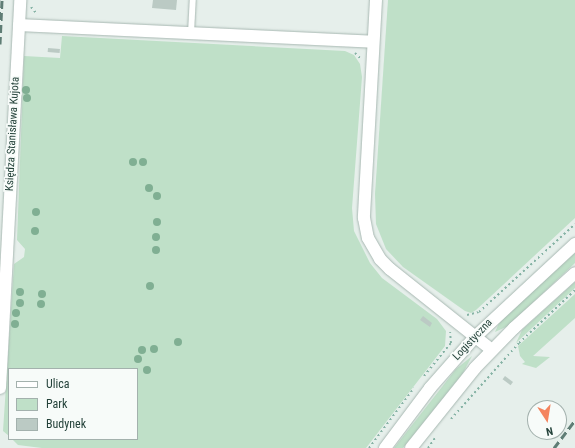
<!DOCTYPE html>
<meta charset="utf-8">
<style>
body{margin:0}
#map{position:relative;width:575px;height:448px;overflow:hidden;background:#e6efeb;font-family:"Roboto Condensed",sans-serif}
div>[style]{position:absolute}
.green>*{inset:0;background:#bfe0c8}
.building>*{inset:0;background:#bbcac4;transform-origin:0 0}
.path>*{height:2px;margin-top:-1px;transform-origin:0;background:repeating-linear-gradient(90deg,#86b3a5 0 2px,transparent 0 5px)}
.roads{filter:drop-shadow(0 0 1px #a8b8b2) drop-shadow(0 0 1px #a8b8b2)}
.service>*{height:6px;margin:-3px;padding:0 3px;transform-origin:3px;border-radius:3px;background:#fff}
.minor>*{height:12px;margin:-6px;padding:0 6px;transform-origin:6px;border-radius:6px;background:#fff}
.rail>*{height:3px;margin-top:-1.5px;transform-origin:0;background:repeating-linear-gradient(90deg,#5f7d75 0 8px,transparent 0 12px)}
.trees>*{width:8px;height:8px;margin:-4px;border-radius:50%;background:#80af93}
span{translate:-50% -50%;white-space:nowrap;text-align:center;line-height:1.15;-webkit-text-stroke:3.5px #f7fbf9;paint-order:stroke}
.street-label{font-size:11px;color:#24423a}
.legend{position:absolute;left:8px;top:368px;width:130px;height:72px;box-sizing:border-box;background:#f7fbf9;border:1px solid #a3b1ad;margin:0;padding:5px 7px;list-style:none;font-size:12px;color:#24423a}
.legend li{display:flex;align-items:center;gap:8px;height:20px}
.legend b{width:20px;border:1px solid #a3b1ad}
.north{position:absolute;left:527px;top:400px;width:40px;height:40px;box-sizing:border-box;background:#f7fbf9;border:1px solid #a3b1ad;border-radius:50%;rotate:168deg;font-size:11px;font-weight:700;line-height:16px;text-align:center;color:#24423a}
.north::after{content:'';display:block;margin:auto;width:14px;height:18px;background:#f4845f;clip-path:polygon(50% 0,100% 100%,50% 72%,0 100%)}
</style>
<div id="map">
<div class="green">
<div style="clip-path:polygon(388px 0,575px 0,575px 218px,476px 310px,471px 313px,465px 311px,403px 267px,386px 249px,376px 224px,375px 194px)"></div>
<div style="clip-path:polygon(62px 36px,345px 51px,354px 55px,360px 64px,362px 77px,352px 208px,354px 231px,370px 263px,382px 278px,437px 319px,446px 331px,445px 346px,366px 448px,42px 448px,18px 445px,12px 439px,137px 439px,137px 369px,9px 369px,9px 436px,3px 431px,14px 264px,24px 257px,25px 249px,17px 240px,24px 56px,60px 58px)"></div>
<div style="clip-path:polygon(575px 253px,575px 263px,508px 326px,495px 332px,500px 321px)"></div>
<div style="clip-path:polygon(575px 282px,575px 288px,516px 343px,522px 330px)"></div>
<div style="clip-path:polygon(575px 294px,575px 318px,533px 356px,550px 357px,536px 368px,522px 364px,525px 362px,520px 356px,518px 346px)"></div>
<div style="clip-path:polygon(472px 356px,463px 373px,403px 448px,394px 448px,456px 369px)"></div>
</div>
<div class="building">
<div style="clip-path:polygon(153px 0,177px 0,176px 10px,152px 8px)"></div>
<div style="left:48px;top:48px;width:12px;height:4px;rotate:5deg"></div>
<div style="clip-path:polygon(423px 316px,432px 323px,430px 327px,420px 320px)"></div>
<div style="left:505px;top:376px;width:10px;height:4px;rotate:37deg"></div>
</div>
<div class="path">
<div style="left:31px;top:7px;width:9px;rotate:49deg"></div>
<div style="left:355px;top:53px;width:10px;rotate:45deg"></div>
<div style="left:467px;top:315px;width:12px;rotate:-14deg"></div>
<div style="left:479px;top:312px;width:130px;rotate:-42.5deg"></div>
<div style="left:424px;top:376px;width:43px;rotate:-50.7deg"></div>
<div style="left:451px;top:343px;width:11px;rotate:-95deg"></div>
<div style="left:451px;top:419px;width:102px;rotate:-48.2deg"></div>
<div style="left:519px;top:343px;width:77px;rotate:-43.4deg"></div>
<div style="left:369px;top:448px;width:75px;rotate:-53.1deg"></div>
<div style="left:428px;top:448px;width:12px;rotate:-55deg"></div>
</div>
<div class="roads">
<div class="service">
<div style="left:191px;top:33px;width:33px;rotate:-87deg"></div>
</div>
<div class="minor">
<div style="left:376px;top:0;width:218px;rotate:93.2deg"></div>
<div style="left:364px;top:218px;width:20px;rotate:79deg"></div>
<div style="left:368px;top:238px;width:24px;rotate:60deg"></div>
<div style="left:380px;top:259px;width:14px;rotate:45deg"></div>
<div style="left:390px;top:269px;width:130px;rotate:38.5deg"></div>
<div style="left:19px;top:25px;width:354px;rotate:2.7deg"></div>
<div style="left:0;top:388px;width:389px;rotate:-87deg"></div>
<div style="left:385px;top:448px;width:75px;rotate:-53.1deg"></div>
<div style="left:430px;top:388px;width:68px;rotate:-48.6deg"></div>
<div style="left:475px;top:337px;width:137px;rotate:-42.9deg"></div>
<div style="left:411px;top:448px;width:102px;rotate:-51.3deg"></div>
<div style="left:475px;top:368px;width:56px;rotate:-45.7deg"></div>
<div style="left:514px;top:328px;width:82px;rotate:-42deg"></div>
</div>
</div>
<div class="rail">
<div style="left:0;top:44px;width:44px;rotate:-87.4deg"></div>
<div style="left:554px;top:448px;width:35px;rotate:-53deg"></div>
</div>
<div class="trees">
<div style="left:26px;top:90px"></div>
<div style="left:27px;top:98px"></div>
<div style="left:133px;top:162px"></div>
<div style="left:143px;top:162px"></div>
<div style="left:149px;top:188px"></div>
<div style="left:157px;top:196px"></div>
<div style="left:36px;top:212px"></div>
<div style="left:157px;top:222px"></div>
<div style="left:35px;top:231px"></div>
<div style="left:156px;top:237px"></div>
<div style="left:156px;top:250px"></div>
<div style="left:150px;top:286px"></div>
<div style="left:20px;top:292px"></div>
<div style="left:42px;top:294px"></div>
<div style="left:20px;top:303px"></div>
<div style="left:41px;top:304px"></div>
<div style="left:16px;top:313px"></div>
<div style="left:15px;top:324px"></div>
<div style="left:178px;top:342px"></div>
<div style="left:154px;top:349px"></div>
<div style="left:142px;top:350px"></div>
<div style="left:138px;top:359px"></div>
<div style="left:147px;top:370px"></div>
</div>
<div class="street-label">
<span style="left:13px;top:134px;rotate:-87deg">Księdza Stanisława Kujota</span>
<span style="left:473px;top:340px;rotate:-47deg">Logistyczna</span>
</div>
<ul class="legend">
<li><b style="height:5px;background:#fff"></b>Ulica</li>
<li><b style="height:11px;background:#bfe0c8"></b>Park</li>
<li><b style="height:11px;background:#bbcac4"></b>Budynek</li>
</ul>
<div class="north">N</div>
</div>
